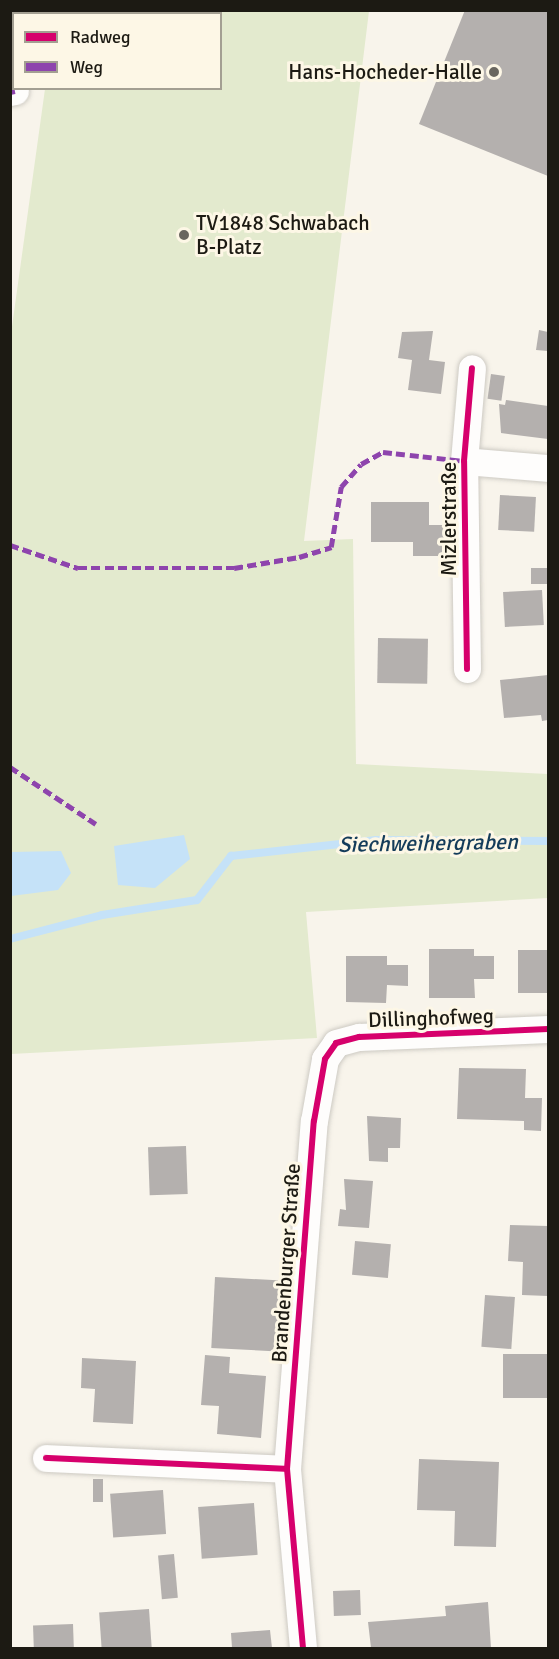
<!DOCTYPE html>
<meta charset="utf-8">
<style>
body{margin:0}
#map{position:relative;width:559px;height:1659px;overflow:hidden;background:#f8f4eb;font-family:Signika,sans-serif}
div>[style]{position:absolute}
.green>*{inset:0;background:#e3eace}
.water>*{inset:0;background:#c5e2f8}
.stream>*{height:8px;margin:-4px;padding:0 4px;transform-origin:4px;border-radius:4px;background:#c5e2f8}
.building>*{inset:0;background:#b4b0ae;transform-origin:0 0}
.roads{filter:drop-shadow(0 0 2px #cdcac3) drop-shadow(0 0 2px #cdcac3)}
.minor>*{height:27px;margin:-13.5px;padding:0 13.5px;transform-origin:13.5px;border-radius:13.5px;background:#fefdfc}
.quiet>*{height:4.5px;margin-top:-2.25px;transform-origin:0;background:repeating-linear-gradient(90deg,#8e44ad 0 9px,transparent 0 13.5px)}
.cycleway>*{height:6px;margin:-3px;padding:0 3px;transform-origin:3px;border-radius:3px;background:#d6006c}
.dots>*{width:16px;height:16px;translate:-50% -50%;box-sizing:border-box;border:3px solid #fdf7e6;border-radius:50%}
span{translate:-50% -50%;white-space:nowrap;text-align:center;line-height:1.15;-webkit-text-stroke:6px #fdf7e6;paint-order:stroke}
.poi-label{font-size:21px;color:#1c1a13}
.right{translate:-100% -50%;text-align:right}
.left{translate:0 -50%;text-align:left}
.street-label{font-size:21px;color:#1c1a13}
.water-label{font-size:22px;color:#143c5a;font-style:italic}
.frame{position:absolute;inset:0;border:12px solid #1c1a13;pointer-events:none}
.legend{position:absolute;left:12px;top:12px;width:210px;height:78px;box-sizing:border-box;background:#fdf7e6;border:2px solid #a39f92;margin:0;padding:8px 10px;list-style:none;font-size:18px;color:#1c1a13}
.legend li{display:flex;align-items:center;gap:12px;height:30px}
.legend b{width:30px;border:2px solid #a39f92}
</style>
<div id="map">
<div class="green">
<div style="clip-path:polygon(138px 11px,369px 11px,304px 541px,353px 539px,356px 764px,548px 774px,548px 898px,306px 912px,317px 1038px,11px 1054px,10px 341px,45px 89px,220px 88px,220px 14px,138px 13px)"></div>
</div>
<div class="water">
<div style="clip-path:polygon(184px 835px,190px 859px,155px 888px,118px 885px,114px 846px)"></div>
<div style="clip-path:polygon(61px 851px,71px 873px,58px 890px,11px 896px,11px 852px)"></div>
</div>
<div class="stream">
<div style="left:10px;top:939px;width:95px;rotate:-14.6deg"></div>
<div style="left:102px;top:915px;width:96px;rotate:-9deg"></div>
<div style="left:197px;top:900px;width:56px;rotate:-52.3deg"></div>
<div style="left:231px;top:856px;width:146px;rotate:-6.3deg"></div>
<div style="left:376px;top:840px;width:172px;rotate:0.3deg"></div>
</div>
<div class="building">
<div style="clip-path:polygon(465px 10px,548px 10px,548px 176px,419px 124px)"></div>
<div style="clip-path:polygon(539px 330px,548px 332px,548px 351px,536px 350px)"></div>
<div style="clip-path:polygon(433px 331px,429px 360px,445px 362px,441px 394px,408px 390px,412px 360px,398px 358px,402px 332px)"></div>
<div style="left:491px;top:374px;width:14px;height:25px;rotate:8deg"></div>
<div style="clip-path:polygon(506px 400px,548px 406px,548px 439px,501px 433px,499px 404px,505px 405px)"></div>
<div style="left:500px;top:495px;width:36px;height:35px;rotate:3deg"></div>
<div style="clip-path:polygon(371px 502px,429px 502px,429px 525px,449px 525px,450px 556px,413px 556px,413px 542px,371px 542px)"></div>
<div style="left:531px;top:568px;width:17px;height:16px"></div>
<div style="left:542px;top:590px;width:35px;height:39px;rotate:87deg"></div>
<div style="left:378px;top:638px;width:50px;height:45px;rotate:1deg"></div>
<div style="clip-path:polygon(548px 675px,548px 720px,542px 721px,541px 715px,504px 718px,500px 680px)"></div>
<div style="clip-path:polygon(429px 949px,474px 949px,474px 956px,494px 956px,494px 979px,474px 979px,475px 998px,429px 998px)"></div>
<div style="left:548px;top:950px;width:43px;height:30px;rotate:90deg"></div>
<div style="clip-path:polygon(346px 956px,387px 956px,387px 965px,408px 965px,408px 986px,387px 985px,386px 1003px,346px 1002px)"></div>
<div style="clip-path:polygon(459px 1068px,526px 1069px,525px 1098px,542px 1098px,541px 1131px,524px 1130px,524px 1121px,457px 1119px)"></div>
<div style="clip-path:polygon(367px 1116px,401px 1118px,400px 1148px,388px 1148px,388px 1162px,369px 1161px)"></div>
<div style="left:186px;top:1146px;width:48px;height:38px;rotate:88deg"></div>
<div style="clip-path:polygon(344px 1179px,373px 1181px,369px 1228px,338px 1226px,340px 1209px,346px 1210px)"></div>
<div style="clip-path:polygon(510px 1225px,548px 1226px,548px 1296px,522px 1295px,523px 1262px,508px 1261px)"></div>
<div style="left:355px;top:1241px;width:36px;height:34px;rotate:5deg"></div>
<div style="left:215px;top:1277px;width:67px;height:71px;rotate:3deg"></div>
<div style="left:485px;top:1295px;width:30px;height:52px;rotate:4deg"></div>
<div style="left:503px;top:1354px;width:45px;height:44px"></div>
<div style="clip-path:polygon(205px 1355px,230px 1357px,229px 1373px,266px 1376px,261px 1438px,217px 1434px,219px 1406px,201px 1405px)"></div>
<div style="clip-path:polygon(82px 1358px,136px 1361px,133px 1424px,93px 1422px,95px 1389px,81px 1388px)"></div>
<div style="clip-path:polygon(419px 1459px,499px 1462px,496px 1547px,454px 1546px,455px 1511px,417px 1510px)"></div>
<div style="left:93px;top:1479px;width:10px;height:23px"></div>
<div style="left:163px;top:1490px;width:44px;height:53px;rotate:86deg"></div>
<div style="left:254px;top:1503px;width:52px;height:56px;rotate:86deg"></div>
<div style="left:174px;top:1554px;width:44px;height:16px;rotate:85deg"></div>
<div style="left:360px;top:1590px;width:25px;height:27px;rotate:88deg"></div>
<div style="clip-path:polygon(488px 1602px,491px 1648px,371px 1648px,368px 1622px,446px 1616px,445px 1606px)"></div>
<div style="left:149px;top:1609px;width:39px;height:50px;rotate:86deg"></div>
<div style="left:73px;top:1624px;width:24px;height:40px;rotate:88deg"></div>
<div style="clip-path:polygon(270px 1630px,272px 1648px,232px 1648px,231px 1633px)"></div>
</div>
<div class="roads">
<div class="minor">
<div style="left:65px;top:10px;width:19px;rotate:12deg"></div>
<div style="left:121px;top:14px;width:4px;rotate:-90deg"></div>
<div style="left:10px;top:92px;width:5px;rotate:-11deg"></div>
<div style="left:464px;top:461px;width:84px;rotate:4.8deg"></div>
<div style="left:467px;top:669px;width:208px;rotate:-90.8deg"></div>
<div style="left:464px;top:461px;width:93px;rotate:-85.1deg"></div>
<div style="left:46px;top:1458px;width:241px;rotate:2.6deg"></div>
<div style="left:303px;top:1648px;width:180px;rotate:-95.1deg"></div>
<div style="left:287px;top:1469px;width:349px;rotate:-85.6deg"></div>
<div style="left:314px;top:1121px;width:63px;rotate:-79.9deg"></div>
<div style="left:325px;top:1059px;width:19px;rotate:-55deg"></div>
<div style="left:336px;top:1043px;width:24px;rotate:-15deg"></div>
<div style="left:359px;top:1037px;width:189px;rotate:-2.4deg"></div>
</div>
</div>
<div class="quiet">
<div style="left:10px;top:92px;width:5px;rotate:-11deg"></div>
<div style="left:10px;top:545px;width:72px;rotate:18.7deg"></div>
<div style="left:78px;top:568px;width:156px"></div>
<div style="left:234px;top:568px;width:66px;rotate:-9.6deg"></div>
<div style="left:299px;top:557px;width:34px;rotate:-17deg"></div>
<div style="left:331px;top:547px;width:61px;rotate:-80.5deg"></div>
<div style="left:341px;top:487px;width:30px;rotate:-49deg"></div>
<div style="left:361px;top:464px;width:25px;rotate:-29deg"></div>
<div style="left:383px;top:452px;width:81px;rotate:6.3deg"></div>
<div style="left:10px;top:767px;width:103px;rotate:33.5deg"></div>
</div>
<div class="cycleway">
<div style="left:467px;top:669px;width:208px;rotate:-90.8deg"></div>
<div style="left:464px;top:461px;width:93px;rotate:-85.1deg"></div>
<div style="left:46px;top:1458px;width:241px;rotate:2.6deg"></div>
<div style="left:303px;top:1648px;width:180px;rotate:-95.1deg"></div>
<div style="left:287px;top:1469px;width:349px;rotate:-85.6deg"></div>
<div style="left:314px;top:1121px;width:63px;rotate:-79.9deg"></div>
<div style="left:325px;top:1059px;width:19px;rotate:-55deg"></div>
<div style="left:336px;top:1043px;width:24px;rotate:-15deg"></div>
<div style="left:359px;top:1037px;width:189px;rotate:-2.4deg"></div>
</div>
<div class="dots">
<div style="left:494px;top:72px;background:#69665f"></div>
<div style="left:184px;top:235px;background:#69665f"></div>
</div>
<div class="poi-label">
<span class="right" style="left:482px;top:72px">Hans-Hocheder-Halle</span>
<span class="left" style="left:196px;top:235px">TV1848 Schwabach<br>B-Platz</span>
</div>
<div class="street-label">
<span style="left:449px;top:519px;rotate:-90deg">Mizlerstraße</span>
<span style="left:431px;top:1018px;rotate:-2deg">Dillinghofweg</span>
<span style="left:286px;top:1263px;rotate:-86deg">Brandenburger Straße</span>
</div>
<div class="water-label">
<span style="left:428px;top:843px;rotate:-1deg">Siechweihergraben</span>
</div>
<div class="frame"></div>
<ul class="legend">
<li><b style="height:8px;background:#d6006c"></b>Radweg</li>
<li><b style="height:8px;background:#8e44ad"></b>Weg</li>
</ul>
</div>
